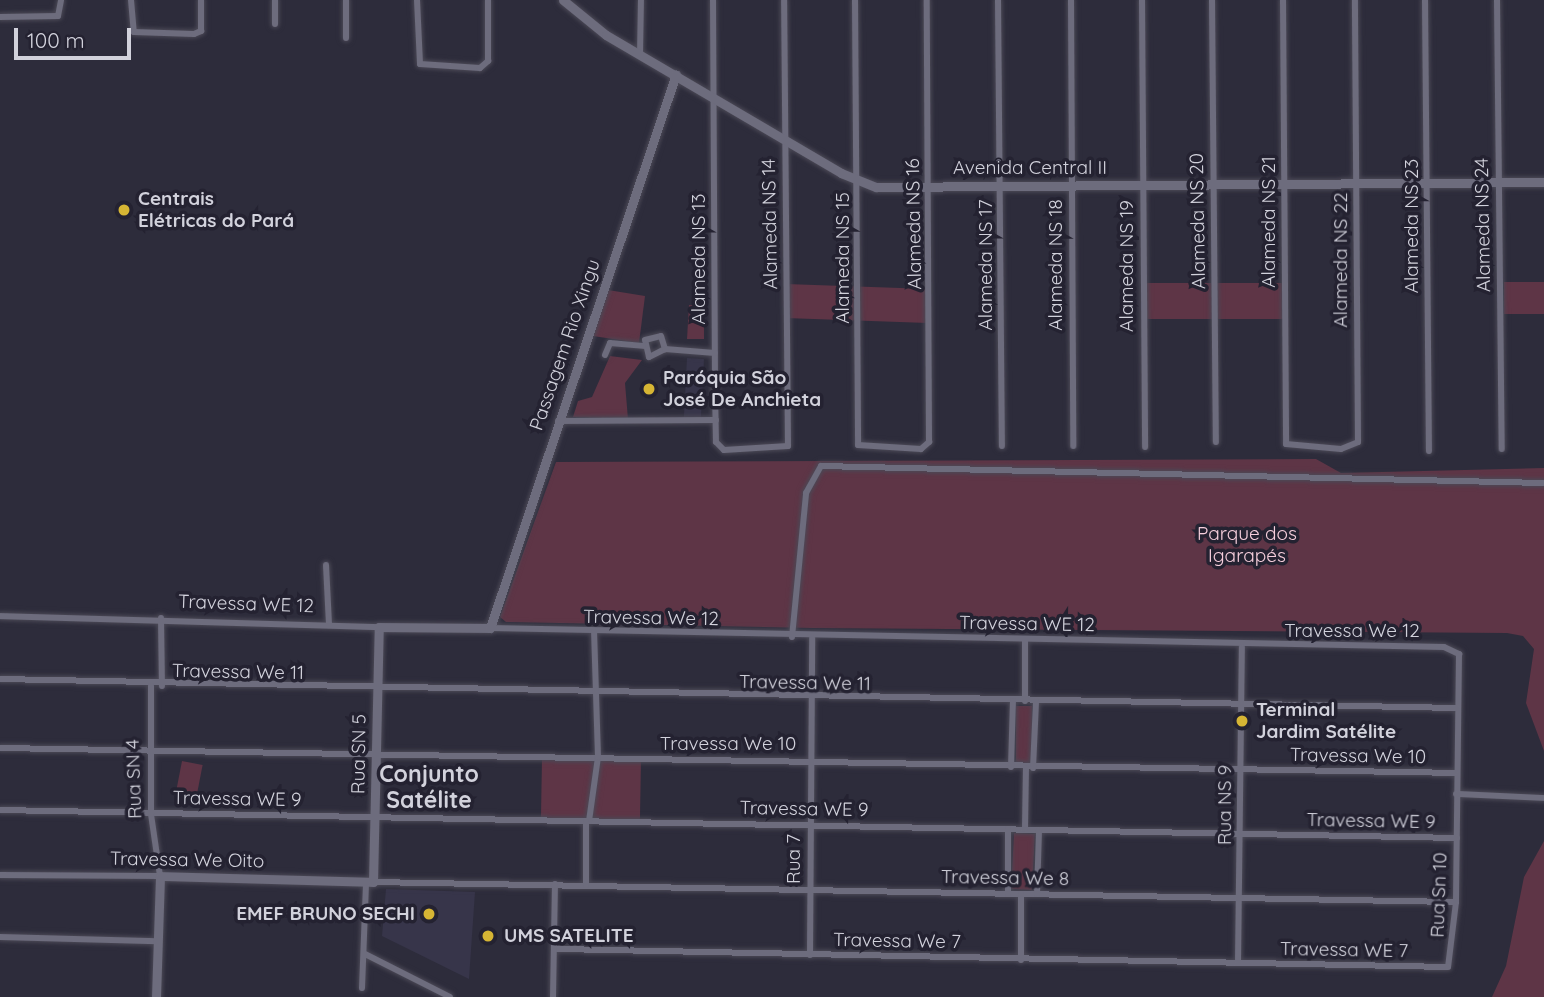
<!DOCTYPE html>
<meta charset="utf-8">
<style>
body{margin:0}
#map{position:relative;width:1544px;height:997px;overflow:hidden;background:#2d2c3b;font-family:Quicksand,sans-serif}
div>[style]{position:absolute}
.built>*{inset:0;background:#37354a;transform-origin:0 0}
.green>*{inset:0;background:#5e3546;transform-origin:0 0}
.roads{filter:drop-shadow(0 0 2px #4b4956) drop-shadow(0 0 2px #4b4956)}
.street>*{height:6px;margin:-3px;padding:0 3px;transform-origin:3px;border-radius:3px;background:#6d6c7d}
.secondary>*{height:9px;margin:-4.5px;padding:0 4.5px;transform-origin:4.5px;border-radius:4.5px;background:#6d6c7d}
.dots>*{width:19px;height:19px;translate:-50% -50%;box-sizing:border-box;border:4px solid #242231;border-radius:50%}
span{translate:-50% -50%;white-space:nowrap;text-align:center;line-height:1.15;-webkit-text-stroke:7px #242231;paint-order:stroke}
.street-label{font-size:19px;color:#d2d2dc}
.poi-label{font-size:19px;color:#d2d2dc;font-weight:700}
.left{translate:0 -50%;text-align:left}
.right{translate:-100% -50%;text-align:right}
.park-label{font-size:19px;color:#f6cedc}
.quarter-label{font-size:23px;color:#d2d2dc;font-weight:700}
.scale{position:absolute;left:14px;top:28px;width:117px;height:32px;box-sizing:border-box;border:4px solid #d2d2dc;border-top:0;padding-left:9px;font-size:21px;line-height:24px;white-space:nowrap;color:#d2d2dc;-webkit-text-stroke:5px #242231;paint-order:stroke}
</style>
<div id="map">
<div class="built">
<div style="left:687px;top:358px;width:17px;height:60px;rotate:3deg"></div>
<div style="clip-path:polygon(386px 889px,475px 892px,469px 979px,382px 936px)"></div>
</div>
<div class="green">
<div style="left:1544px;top:282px;width:32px;height:40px;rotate:90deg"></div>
<div style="left:1287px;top:283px;width:36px;height:144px;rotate:90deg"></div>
<div style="left:929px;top:289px;width:34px;height:143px;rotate:92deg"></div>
<div style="clip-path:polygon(608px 290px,645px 296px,639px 343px,593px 336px)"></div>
<div style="clip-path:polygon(689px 305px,704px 306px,704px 339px,687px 339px)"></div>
<div style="clip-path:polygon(610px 356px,642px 360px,625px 383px,628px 419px,573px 417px,578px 401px,592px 397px)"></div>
<div style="clip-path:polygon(1316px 459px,1341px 473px,1544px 468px,1544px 751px,1526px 703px,1534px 649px,1523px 636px,1507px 633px,811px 628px,506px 622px,500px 617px,556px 462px)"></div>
<div style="left:1016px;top:706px;width:16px;height:58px"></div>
<div style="left:542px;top:758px;width:99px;height:64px;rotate:1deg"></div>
<div style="left:182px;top:761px;width:21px;height:34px;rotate:11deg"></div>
<div style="left:1014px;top:833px;width:21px;height:56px;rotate:3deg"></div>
<div style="clip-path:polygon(1544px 841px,1544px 997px,1492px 997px,1506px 966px,1524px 877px)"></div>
</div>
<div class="roads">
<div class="street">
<div style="left:131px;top:0;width:32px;rotate:85deg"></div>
<div style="left:134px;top:32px;width:60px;rotate:1.9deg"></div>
<div style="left:194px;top:34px;width:8px;rotate:-23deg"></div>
<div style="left:201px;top:31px;width:31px;rotate:-90deg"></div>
<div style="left:275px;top:0;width:24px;rotate:90deg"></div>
<div style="left:346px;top:0;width:38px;rotate:90deg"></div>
<div style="left:417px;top:0;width:64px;rotate:87.3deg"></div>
<div style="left:420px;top:64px;width:60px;rotate:3.8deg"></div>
<div style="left:480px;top:68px;width:11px;rotate:-41deg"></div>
<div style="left:488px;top:61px;width:61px;rotate:-90deg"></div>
<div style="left:713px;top:0;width:391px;rotate:89.7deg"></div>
<div style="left:715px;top:391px;width:51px;rotate:88.9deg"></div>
<div style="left:716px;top:442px;width:11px;rotate:45deg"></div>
<div style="left:724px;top:450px;width:64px;rotate:-3.6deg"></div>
<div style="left:788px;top:446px;width:446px;rotate:-90.5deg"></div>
<div style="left:855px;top:0;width:445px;rotate:89.6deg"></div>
<div style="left:858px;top:445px;width:63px;rotate:3.6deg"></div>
<div style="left:921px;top:449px;width:11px;rotate:-41deg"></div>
<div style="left:929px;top:442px;width:442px;rotate:-90.3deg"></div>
<div style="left:998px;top:0;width:446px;rotate:89.5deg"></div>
<div style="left:1071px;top:0;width:446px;rotate:89.7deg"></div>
<div style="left:1142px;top:0;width:447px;rotate:89.6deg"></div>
<div style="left:1212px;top:0;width:442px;rotate:89.5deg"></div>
<div style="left:1283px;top:0;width:444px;rotate:89.6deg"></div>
<div style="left:1286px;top:444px;width:55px;rotate:5.2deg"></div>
<div style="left:1341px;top:449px;width:18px;rotate:-22deg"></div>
<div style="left:1358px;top:442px;width:442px;rotate:-90.4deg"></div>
<div style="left:1425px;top:0;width:451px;rotate:89.5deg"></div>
<div style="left:1497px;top:0;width:449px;rotate:89.4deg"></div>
<div style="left:0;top:17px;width:58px;rotate:-1deg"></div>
<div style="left:58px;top:16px;width:16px;rotate:-79deg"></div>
<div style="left:640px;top:55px;width:55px;rotate:-89deg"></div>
<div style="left:665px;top:349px;width:18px;rotate:153deg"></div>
<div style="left:649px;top:357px;width:17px;rotate:-103deg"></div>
<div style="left:645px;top:340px;width:16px;rotate:-14deg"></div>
<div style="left:661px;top:336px;width:14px;rotate:73deg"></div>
<div style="left:665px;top:349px;width:50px;rotate:4.6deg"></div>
<div style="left:605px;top:355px;width:13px;rotate:-67deg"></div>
<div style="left:610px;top:343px;width:33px;rotate:5deg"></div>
<div style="left:558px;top:421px;width:158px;rotate:-0.4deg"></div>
<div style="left:326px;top:565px;width:60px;rotate:87.1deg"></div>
<div style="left:0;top:616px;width:379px;rotate:1.7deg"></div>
<div style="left:161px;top:618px;width:68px;rotate:89.2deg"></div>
<div style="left:490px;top:628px;width:954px;rotate:1.14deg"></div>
<div style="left:1444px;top:647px;width:17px;rotate:25deg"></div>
<div style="left:1459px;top:654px;width:248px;rotate:90.7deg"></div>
<div style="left:1456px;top:902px;width:65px;rotate:97deg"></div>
<div style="left:1448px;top:967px;width:892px;rotate:-178.84deg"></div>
<div style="left:792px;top:637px;width:145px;rotate:-84.4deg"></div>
<div style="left:806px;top:493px;width:31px;rotate:-61deg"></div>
<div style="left:821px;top:466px;width:723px;rotate:1.35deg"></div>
<div style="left:0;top:679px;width:1458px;rotate:1.14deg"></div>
<div style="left:1025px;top:701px;width:60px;rotate:-90deg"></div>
<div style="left:0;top:748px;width:1456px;rotate:0.98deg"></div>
<div style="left:1011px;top:767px;width:66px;rotate:-88.3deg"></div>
<div style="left:1033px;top:768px;width:67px;rotate:-87.4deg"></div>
<div style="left:1456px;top:794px;width:88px;rotate:2.6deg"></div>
<div style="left:0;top:810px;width:1457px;rotate:1.1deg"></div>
<div style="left:589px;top:821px;width:65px;rotate:-82deg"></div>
<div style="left:598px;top:757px;width:125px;rotate:-91.8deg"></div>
<div style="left:1025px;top:829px;width:61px;rotate:-89.1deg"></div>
<div style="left:0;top:875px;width:160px;rotate:0.4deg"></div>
<div style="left:160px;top:876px;width:63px;rotate:-98.3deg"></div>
<div style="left:151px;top:814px;width:128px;rotate:-90deg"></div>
<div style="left:373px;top:882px;width:1083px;rotate:1.06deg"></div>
<div style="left:586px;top:885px;width:63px;rotate:-90deg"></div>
<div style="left:1008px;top:894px;width:65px;rotate:-90deg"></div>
<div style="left:1037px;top:894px;width:64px;rotate:-88.2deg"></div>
<div style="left:0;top:937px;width:158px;rotate:1.5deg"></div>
<div style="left:365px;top:954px;width:95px;rotate:26.8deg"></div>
<div style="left:810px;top:955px;width:317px;rotate:-89.6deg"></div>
<div style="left:1021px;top:960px;width:66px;rotate:-90deg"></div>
<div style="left:1238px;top:963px;width:316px;rotate:-89.3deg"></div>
<div style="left:362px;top:988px;width:106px;rotate:-87.8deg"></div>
<div style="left:553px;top:997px;width:113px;rotate:-89deg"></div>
</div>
<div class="secondary">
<div style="left:563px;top:0;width:55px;rotate:39.1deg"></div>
<div style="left:606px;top:35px;width:273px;rotate:30.4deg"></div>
<div style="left:841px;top:173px;width:38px;rotate:22deg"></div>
<div style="left:876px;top:187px;width:668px;rotate:-0.43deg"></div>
<div style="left:156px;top:997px;width:121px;rotate:-88.1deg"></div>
<div style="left:160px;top:876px;width:213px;rotate:1.6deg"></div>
<div style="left:373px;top:882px;width:255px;rotate:-88.7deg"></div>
<div style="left:379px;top:627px;width:111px;rotate:0.5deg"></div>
<div style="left:490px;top:628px;width:584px;rotate:-71.44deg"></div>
</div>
</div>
<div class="dots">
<div style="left:124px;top:210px;background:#d6b534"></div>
<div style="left:649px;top:389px;background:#d6b534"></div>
<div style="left:1242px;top:721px;background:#d6b534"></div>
<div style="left:429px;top:914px;background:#d6b534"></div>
<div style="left:488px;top:936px;background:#d6b534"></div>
</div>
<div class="street-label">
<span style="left:1030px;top:168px">Avenida Central II</span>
<span style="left:1198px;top:221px;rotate:-91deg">Alameda NS 20</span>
<span style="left:1269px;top:222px;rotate:-90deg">Alameda NS 21</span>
<span style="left:770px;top:224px;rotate:-91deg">Alameda NS 14</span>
<span style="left:914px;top:224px;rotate:-91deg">Alameda NS 16</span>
<span style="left:1483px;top:225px;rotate:-91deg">Alameda NS 24</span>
<span style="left:1412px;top:226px;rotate:-90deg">Alameda NS 23</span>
<span style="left:843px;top:258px;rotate:-90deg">Alameda NS 15</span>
<span style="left:699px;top:259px;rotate:-90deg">Alameda NS 13</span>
<span style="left:1341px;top:260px;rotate:-90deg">Alameda NS 22</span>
<span style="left:986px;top:265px;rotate:-90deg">Alameda NS 17</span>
<span style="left:1056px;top:265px;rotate:-90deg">Alameda NS 18</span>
<span style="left:1127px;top:266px;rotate:-90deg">Alameda NS 19</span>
<span style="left:565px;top:345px;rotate:-71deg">Passagem Rio Xingu</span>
<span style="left:246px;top:604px;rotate:2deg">Travessa WE 12</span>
<span style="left:651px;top:618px;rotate:1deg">Travessa We 12</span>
<span style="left:1027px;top:624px;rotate:1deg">Travessa WE 12</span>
<span style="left:1352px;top:631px">Travessa We 12</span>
<span style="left:238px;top:672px;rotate:1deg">Travessa We 11</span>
<span style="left:805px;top:683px;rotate:1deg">Travessa We 11</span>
<span style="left:728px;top:744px">Travessa We 10</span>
<span style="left:359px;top:754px;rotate:-89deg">Rua SN 5</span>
<span style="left:1358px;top:756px;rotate:1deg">Travessa We 10</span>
<span style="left:134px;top:779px;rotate:-92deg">Rua SN 4</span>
<span style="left:237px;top:799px;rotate:1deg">Travessa WE 9</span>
<span style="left:1225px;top:805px;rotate:-90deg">Rua NS 9</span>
<span style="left:804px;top:809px;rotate:1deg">Travessa WE 9</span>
<span style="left:1371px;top:821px;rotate:1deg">Travessa WE 9</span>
<span style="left:794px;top:859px;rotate:-90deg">Rua 7</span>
<span style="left:187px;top:860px;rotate:1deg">Travessa We Oito</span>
<span style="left:1005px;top:878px;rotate:1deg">Travessa We 8</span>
<span style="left:1439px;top:895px;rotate:-88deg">Rua Sn 10</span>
<span style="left:897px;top:941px;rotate:1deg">Travessa We 7</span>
<span style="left:1344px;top:950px;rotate:1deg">Travessa WE 7</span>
</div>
<div class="poi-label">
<span class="left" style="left:138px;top:210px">Centrais<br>Elétricas do Pará</span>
<span class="left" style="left:663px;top:389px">Paróquia São<br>José De Anchieta</span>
<span class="left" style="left:1256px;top:721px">Terminal<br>Jardim Satélite</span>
<span class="right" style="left:415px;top:914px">EMEF BRUNO SECHI</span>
<span class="left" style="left:504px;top:936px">UMS SATELITE</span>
</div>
<div class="park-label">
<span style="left:1247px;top:545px">Parque dos<br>Igarapés</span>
</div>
<div class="quarter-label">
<span style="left:429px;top:787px">Conjunto<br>Satélite</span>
</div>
<div class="scale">100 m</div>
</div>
